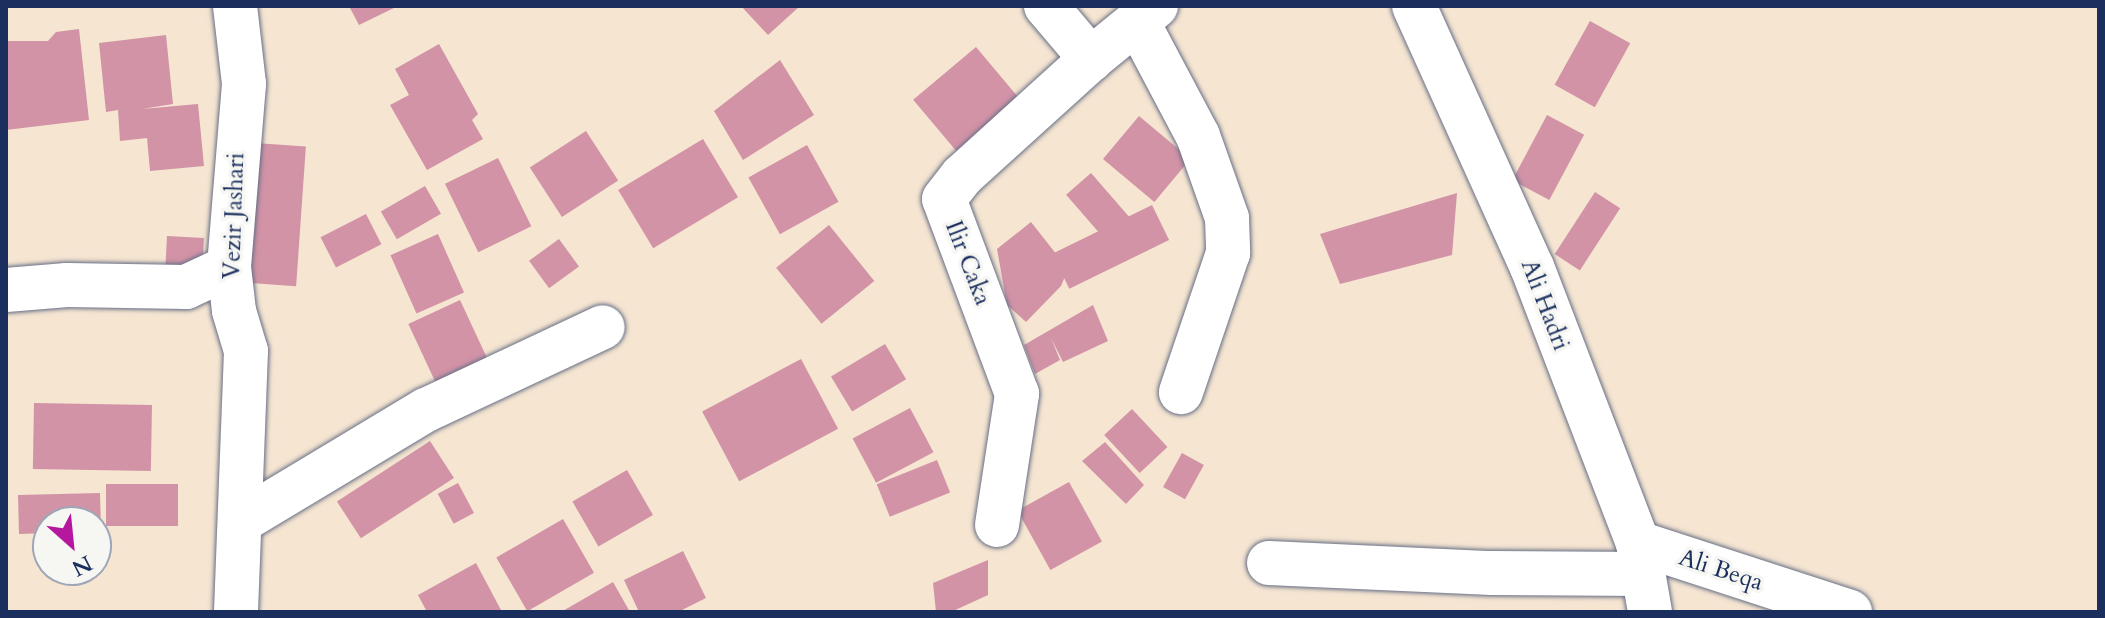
<!DOCTYPE html>
<style>
body{margin:0}
#map{position:relative;width:2105px;height:618px;overflow:hidden;background:#f5e5d1;font-family:Cardo,serif}
div>[style]{position:absolute}
.building>*{inset:0;background:#d293a6;transform-origin:0 0}
.roads{filter:drop-shadow(0 0 2px #676f86) drop-shadow(0 0 2px #676f86)}
.minor>*{height:44px;margin:-22px;padding:0 22px;transform-origin:22px;border-radius:22px;background:#fff}
span{translate:-50% -50%;white-space:nowrap;text-align:center;line-height:1.15;-webkit-text-stroke:7px #f6f6f2;paint-order:stroke}
.street-label{font-size:24px;color:#1b2f5e}
.frame{position:absolute;inset:0;border:8px solid #1b2f5e;pointer-events:none}
.north{position:absolute;left:32px;top:506px;width:80px;height:80px;box-sizing:border-box;background:#f6f6f2;border:2px solid #9ea6b7;border-radius:50%;rotate:153deg;font-size:22px;font-weight:700;line-height:32px;text-align:center;color:#1b2f5e}
.north::after{content:'';display:block;margin:auto;width:28px;height:36px;background:#b5179e;clip-path:polygon(50% 0,100% 100%,50% 72%,0 100%)}
</style>
<div id="map">
<div class="building">
<div style="clip-path:polygon(349px 6px,398px 6px,359px 25px)"></div>
<div style="clip-path:polygon(741px 6px,800px 6px,768px 35px)"></div>
<div style="left:1590px;top:21px;width:46px;height:73px;rotate:29deg"></div>
<div style="clip-path:polygon(79px 29px,89px 120px,6px 130px,6px 41px,48px 41px,56px 32px)"></div>
<div style="clip-path:polygon(166px 35px,173px 104px,142px 109px,198px 104px,204px 166px,150px 171px,147px 138px,120px 141px,118px 110px,106px 112px,99px 43px)"></div>
<div style="clip-path:polygon(439px 44px,478px 114px,472px 120px,483px 139px,427px 170px,390px 105px,409px 95px,395px 69px)"></div>
<div style="left:976px;top:47px;width:69px;height:82px;rotate:50deg"></div>
<div style="clip-path:polygon(780px 60px,814px 115px,743px 160px,714px 111px)"></div>
<div style="left:1547px;top:115px;width:42px;height:74px;rotate:28deg"></div>
<div style="left:1139px;top:116px;width:67px;height:56px;rotate:40deg"></div>
<div style="left:586px;top:131px;width:59px;height:67px;rotate:57deg"></div>
<div style="left:703px;top:139px;width:68px;height:99px;rotate:59deg"></div>
<div style="left:255px;top:143px;width:51px;height:140px;rotate:4deg"></div>
<div style="left:807px;top:145px;width:65px;height:67px;rotate:61deg"></div>
<div style="left:498px;top:158px;width:76px;height:59px;rotate:64deg"></div>
<div style="left:1091px;top:173px;width:58px;height:33px;rotate:49deg"></div>
<div style="left:425px;top:186px;width:32px;height:51px;rotate:60deg"></div>
<div style="left:1595px;top:192px;width:30px;height:74px;rotate:33deg"></div>
<div style="clip-path:polygon(1457px 193px,1452px 255px,1340px 284px,1320px 234px)"></div>
<div style="left:1152px;top:205px;width:39px;height:111px;rotate:64deg"></div>
<div style="left:366px;top:214px;width:34px;height:51px;rotate:63deg"></div>
<div style="clip-path:polygon(1031px 222px,1068px 269px,1061px 286px,1026px 322px,1007px 305px,997px 249px)"></div>
<div style="left:829px;top:225px;width:72px;height:68px;rotate:51deg"></div>
<div style="left:438px;top:234px;width:64px;height:52px;rotate:66deg"></div>
<div style="left:167px;top:236px;width:37px;height:33px;rotate:3deg"></div>
<div style="left:559px;top:239px;width:34px;height:37px;rotate:54deg"></div>
<div style="left:460px;top:300px;width:67px;height:57px;rotate:65deg"></div>
<div style="clip-path:polygon(1093px 305px,1108px 341px,1063px 362px,1051px 338px,1060px 360px,1035px 374px,1024px 345px)"></div>
<div style="left:885px;top:344px;width:41px;height:63px;rotate:59deg"></div>
<div style="left:801px;top:359px;width:79px;height:112px;rotate:62deg"></div>
<div style="left:34px;top:403px;width:118px;height:66px;rotate:1deg"></div>
<div style="left:910px;top:408px;width:50px;height:65px;rotate:62deg"></div>
<div style="left:1132px;top:409px;width:52px;height:38px;rotate:47deg"></div>
<div style="left:430px;top:441px;width:44px;height:111px;rotate:57deg"></div>
<div style="clip-path:polygon(1105px 442px,1144px 485px,1126px 504px,1082px 461px)"></div>
<div style="left:1182px;top:453px;width:25px;height:39px;rotate:29deg"></div>
<div style="left:937px;top:460px;width:35px;height:65px;rotate:68deg"></div>
<div style="left:627px;top:470px;width:52px;height:63px;rotate:60deg"></div>
<div style="left:1069px;top:482px;width:68px;height:59px;rotate:61deg"></div>
<div style="left:458px;top:483px;width:34px;height:23px;rotate:62deg"></div>
<div style="left:178px;top:484px;width:42px;height:72px;rotate:90deg"></div>
<div style="clip-path:polygon(100px 493px,101px 531px,96px 532px,96px 522px,48px 522px,48px 533px,19px 534px,18px 495px)"></div>
<div style="left:563px;top:519px;width:62px;height:77px;rotate:60deg"></div>
<div style="clip-path:polygon(683px 551px,706px 598px,678px 612px,639px 612px,624px 580px)"></div>
<div style="clip-path:polygon(988px 560px,988px 595px,951px 612px,936px 612px,933px 583px)"></div>
<div style="clip-path:polygon(476px 563px,502px 612px,427px 612px,418px 595px)"></div>
<div style="clip-path:polygon(613px 582px,630px 612px,561px 612px)"></div>
</div>
<div class="roads">
<div class="minor">
<div style="left:235px;top:6px;width:79px;rotate:83.4deg"></div>
<div style="left:244px;top:84px;width:184px;rotate:94.7deg"></div>
<div style="left:229px;top:267px;width:44px;rotate:83.5deg"></div>
<div style="left:234px;top:311px;width:42px;rotate:73.3deg"></div>
<div style="left:246px;top:351px;width:261px;rotate:92.2deg"></div>
<div style="left:1046px;top:6px;width:70px;rotate:49.7deg"></div>
<div style="left:1414px;top:6px;width:286px;rotate:65.7deg"></div>
<div style="left:1532px;top:267px;width:296px;rotate:69deg"></div>
<div style="left:1638px;top:543px;width:70px;rotate:80.1deg"></div>
<div style="left:1137px;top:21px;width:130px;rotate:62.1deg"></div>
<div style="left:1198px;top:136px;width:87px;rotate:70.5deg"></div>
<div style="left:1227px;top:218px;width:35px;rotate:88deg"></div>
<div style="left:1228px;top:253px;width:147px;rotate:108.7deg"></div>
<div style="left:6px;top:290px;width:61px;rotate:-4.7deg"></div>
<div style="left:67px;top:285px;width:119px;rotate:1deg"></div>
<div style="left:186px;top:287px;width:47px;rotate:-24.9deg"></div>
<div style="left:241px;top:521px;width:216px;rotate:-31deg"></div>
<div style="left:426px;top:410px;width:195px;rotate:-25.1deg"></div>
<div style="left:997px;top:525px;width:133px;rotate:-81.3deg"></div>
<div style="left:1017px;top:394px;width:208px;rotate:-110.5deg"></div>
<div style="left:944px;top:199px;width:29px;rotate:-52deg"></div>
<div style="left:962px;top:176px;width:174px;rotate:-42.2deg"></div>
<div style="left:1091px;top:59px;width:84px;rotate:-39.2deg"></div>
<div style="left:1638px;top:543px;width:223px;rotate:18deg"></div>
<div style="left:1269px;top:563px;width:223px;rotate:2.6deg"></div>
<div style="left:1492px;top:573px;width:152px;rotate:0.4deg"></div>
</div>
</div>
<div class="street-label">
<span style="left:234px;top:216px;rotate:-88deg">Vezir Jashari</span>
<span style="left:968px;top:263px;rotate:69deg">Ilir Caka</span>
<span style="left:1545px;top:305px;rotate:69deg">Ali Hadri</span>
<span style="left:1721px;top:570px;rotate:18deg">Ali Beqa</span>
</div>
<div class="frame"></div>
<div class="north">N</div>
</div>
